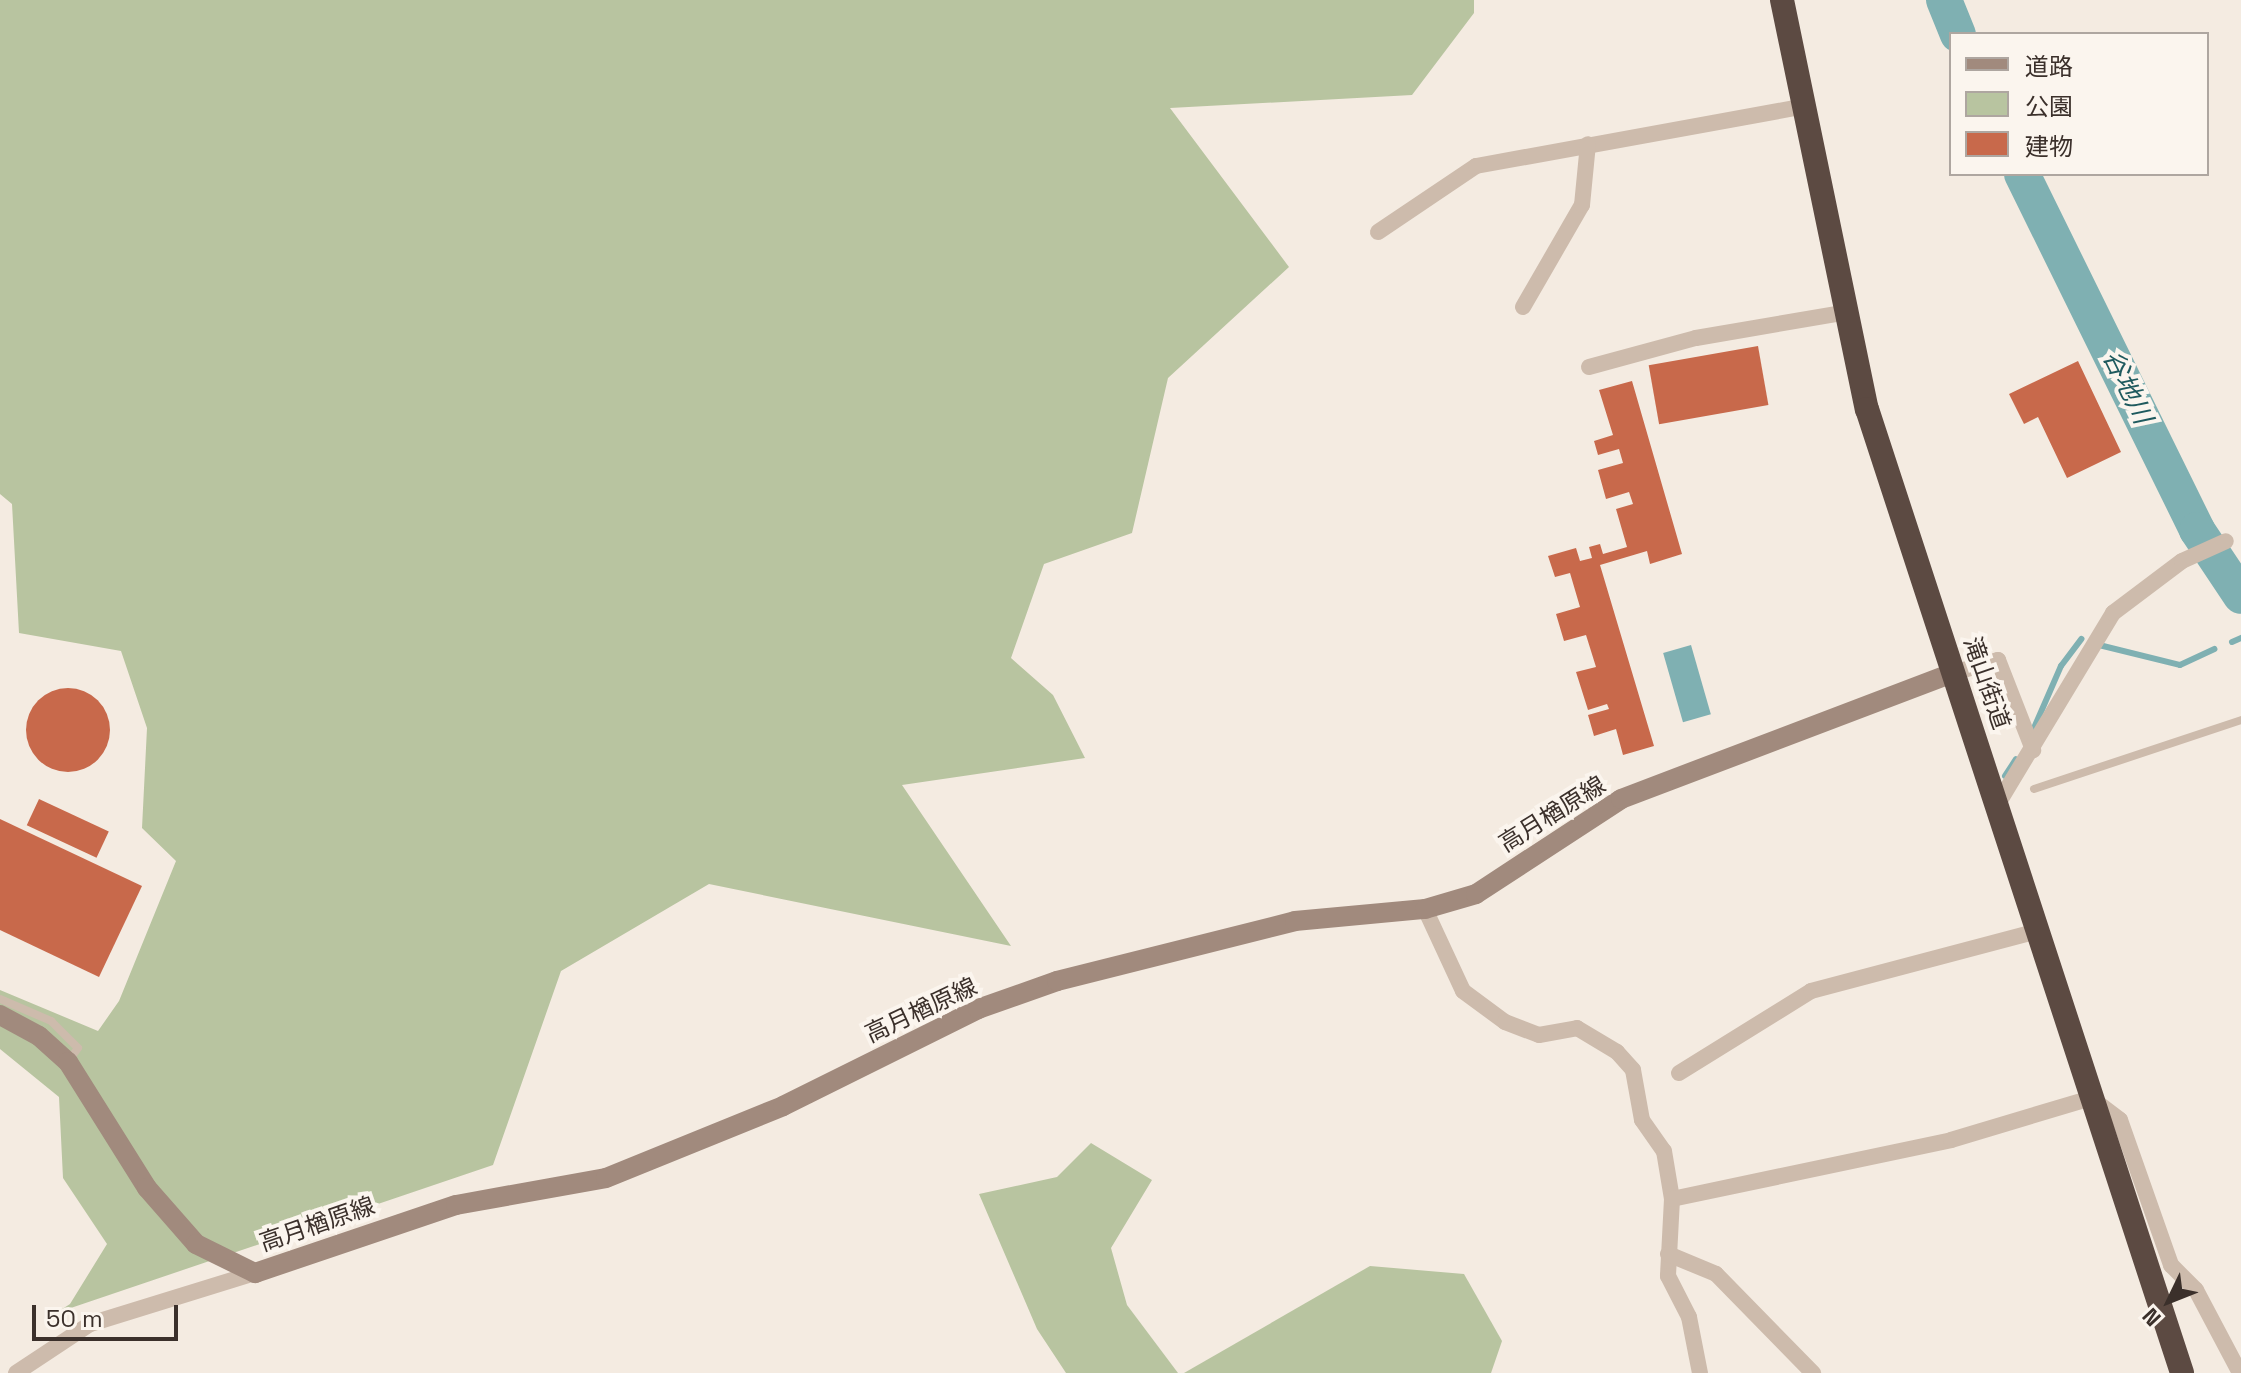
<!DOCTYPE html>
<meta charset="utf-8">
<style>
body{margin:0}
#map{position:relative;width:2241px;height:1373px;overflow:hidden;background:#f4ebe1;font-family:"Space Grotesk","Noto Sans JP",sans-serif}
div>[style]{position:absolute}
.green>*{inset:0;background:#b8c4a0}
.water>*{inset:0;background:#7fb0b2;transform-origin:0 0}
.stream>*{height:6px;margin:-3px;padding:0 3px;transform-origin:3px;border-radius:3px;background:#7fb0b2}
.river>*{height:36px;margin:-18px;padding:0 18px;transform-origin:18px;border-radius:18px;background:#7fb0b2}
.building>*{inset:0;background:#c8694b;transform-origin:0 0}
.round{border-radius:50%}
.lane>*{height:8px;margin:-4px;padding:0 4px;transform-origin:4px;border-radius:4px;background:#cdbbac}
.street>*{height:16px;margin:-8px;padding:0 8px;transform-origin:8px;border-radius:8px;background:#cdbbac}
.secondary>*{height:20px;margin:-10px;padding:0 10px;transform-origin:10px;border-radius:10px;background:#a18a7d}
.highway>*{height:24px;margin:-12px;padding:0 12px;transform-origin:12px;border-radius:12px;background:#5c4a42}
span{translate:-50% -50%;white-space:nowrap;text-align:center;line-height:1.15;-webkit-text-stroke:8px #fbf5ee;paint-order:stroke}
.street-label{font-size:24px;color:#3b302b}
.water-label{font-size:26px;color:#1f5a5e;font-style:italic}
.legend{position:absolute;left:1949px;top:32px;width:260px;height:144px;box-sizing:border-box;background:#fbf5ee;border:2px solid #aea6a0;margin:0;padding:10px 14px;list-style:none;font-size:24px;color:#3b302b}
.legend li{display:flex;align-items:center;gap:16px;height:40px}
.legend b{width:40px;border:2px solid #aea6a0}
.north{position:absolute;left:2129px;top:1261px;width:80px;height:80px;-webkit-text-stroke:6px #fbf5ee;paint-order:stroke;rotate:227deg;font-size:22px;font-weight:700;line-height:32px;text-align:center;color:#3b302b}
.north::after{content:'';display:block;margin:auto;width:28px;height:36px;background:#3b302b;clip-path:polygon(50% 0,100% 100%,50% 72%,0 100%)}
.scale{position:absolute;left:32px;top:1305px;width:146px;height:36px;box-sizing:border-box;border:4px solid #3b302b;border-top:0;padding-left:10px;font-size:24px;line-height:28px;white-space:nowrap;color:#3b302b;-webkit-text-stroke:6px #fbf5ee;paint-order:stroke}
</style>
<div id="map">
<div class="green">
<div style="clip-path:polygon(0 0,1474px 0,1474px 13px,1412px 95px,1170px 108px,1289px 267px,1168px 378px,1132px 533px,1044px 564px,1011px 658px,1053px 695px,1085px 758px,902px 785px,1011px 946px,709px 884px,561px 971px,493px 1165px,56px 1313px,70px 1304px,107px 1244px,63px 1178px,59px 1097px,0 1049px,0 990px,98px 1031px,119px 1001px,176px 861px,142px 828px,147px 728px,121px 651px,19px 633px,12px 504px,0 494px)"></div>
<div style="clip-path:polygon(1091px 1143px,1152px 1180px,1111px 1248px,1127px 1305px,1178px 1373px,1066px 1373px,1037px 1329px,979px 1194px,1057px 1177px)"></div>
<div style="clip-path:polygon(1370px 1266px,1464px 1274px,1502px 1341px,1491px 1373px,1184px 1373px)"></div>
</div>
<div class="water">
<div style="left:1691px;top:645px;width:72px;height:29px;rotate:74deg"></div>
</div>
<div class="stream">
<div style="left:2232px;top:642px;width:10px;rotate:-24deg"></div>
<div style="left:2099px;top:645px;width:83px;rotate:13.9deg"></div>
<div style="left:2180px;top:665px;width:38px;rotate:-25deg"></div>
<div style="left:2034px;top:728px;width:68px;rotate:-66.5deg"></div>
<div style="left:2061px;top:666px;width:34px;rotate:-53deg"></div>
<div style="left:2005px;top:776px;width:20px;rotate:-57deg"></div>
</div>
<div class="river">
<div style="left:1944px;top:0;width:37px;rotate:68deg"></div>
<div style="left:2022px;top:174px;width:397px;rotate:63.8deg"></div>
<div style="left:2197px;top:530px;width:79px;rotate:56.3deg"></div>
</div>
<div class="building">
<div style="left:1758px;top:346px;width:60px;height:111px;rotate:80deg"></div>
<div style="clip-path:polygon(2078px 361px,2121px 452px,2067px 478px,2038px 417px,2024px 424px,2009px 394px)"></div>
<div style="clip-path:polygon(1632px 381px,1682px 554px,1650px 564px,1647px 551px,1600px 565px,1654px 746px,1623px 755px,1616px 729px,1594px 736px,1588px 715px,1609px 709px,1607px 704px,1588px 710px,1576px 672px,1596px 667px,1586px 635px,1564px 641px,1556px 614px,1580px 607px,1570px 573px,1555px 577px,1548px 556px,1576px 548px,1580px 561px,1592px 558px,1589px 547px,1600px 544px,1603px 554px,1627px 547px,1616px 509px,1633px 504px,1629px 492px,1606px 499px,1598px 470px,1623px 463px,1619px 449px,1598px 455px,1594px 441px,1613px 435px,1599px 390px)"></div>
<div class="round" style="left:26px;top:688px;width:84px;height:84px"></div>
<div style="left:39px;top:799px;width:77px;height:29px;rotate:25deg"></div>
<div style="clip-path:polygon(0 819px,142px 886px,99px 977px,0 930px)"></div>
</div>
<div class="lane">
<div style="left:2034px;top:789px;width:218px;rotate:-18.4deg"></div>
<div style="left:0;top:999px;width:56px;rotate:23.3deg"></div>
<div style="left:51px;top:1021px;width:38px;rotate:45deg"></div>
<div style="left:78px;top:1048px;width:17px;rotate:126deg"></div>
</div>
<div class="street">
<div style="left:1378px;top:232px;width:118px;rotate:-34deg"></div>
<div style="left:1476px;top:166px;width:330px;rotate:-10.3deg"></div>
<div style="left:1523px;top:307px;width:118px;rotate:-60deg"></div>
<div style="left:1582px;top:205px;width:61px;rotate:-84.4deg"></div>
<div style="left:1589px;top:367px;width:111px;rotate:-15.2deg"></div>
<div style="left:1696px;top:338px;width:149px;rotate:-9.7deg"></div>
<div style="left:1953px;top:673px;width:47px;rotate:-16.1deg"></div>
<div style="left:1998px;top:660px;width:97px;rotate:68.7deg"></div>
<div style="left:1999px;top:802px;width:221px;rotate:-58.9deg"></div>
<div style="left:2113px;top:613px;width:86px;rotate:-37deg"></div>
<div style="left:2182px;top:561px;width:48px;rotate:-24.4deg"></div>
<div style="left:1425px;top:909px;width:90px;rotate:65.1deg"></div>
<div style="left:1463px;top:991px;width:52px;rotate:36.4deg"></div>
<div style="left:1505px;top:1022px;width:36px;rotate:21deg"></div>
<div style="left:1539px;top:1035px;width:39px;rotate:-10deg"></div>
<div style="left:1577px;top:1028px;width:47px;rotate:31deg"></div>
<div style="left:1617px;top:1052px;width:24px;rotate:48deg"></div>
<div style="left:1633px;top:1070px;width:51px;rotate:79.8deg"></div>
<div style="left:1642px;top:1120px;width:38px;rotate:55deg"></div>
<div style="left:1664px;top:1151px;width:49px;rotate:80.5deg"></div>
<div style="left:1672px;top:1199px;width:77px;rotate:93deg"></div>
<div style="left:1668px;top:1276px;width:46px;rotate:62.9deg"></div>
<div style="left:1689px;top:1317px;width:57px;rotate:78.9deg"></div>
<div style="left:1679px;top:1073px;width:155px;rotate:-31.8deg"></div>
<div style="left:1811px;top:991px;width:235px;rotate:-14.8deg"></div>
<div style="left:1672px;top:1199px;width:285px;rotate:-11.9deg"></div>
<div style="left:1951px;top:1140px;width:146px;rotate:-16.7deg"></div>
<div style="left:2091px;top:1098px;width:36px;rotate:37deg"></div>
<div style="left:2120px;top:1120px;width:154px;rotate:70.6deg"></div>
<div style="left:2171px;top:1265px;width:35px;rotate:45deg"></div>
<div style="left:2196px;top:1290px;width:94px;rotate:62.1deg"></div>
<div style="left:1668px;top:1254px;width:52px;rotate:22.6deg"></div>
<div style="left:1716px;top:1274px;width:139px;rotate:45.6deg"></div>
<div style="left:16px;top:1373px;width:89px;rotate:-33.5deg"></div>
<div style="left:90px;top:1324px;width:173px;rotate:-17.2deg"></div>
</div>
<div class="secondary">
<div style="left:0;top:1015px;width:44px;rotate:28.3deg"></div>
<div style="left:39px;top:1036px;width:39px;rotate:42deg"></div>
<div style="left:68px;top:1062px;width:149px;rotate:57.9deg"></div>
<div style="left:147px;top:1188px;width:74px;rotate:48.8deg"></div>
<div style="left:196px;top:1244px;width:66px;rotate:26.2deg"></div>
<div style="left:255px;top:1273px;width:212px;rotate:-18.7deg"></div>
<div style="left:456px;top:1205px;width:152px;rotate:-10.2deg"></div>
<div style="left:606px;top:1178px;width:191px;rotate:-22.1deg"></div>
<div style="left:783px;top:1106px;width:218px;rotate:-26.4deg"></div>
<div style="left:978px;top:1009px;width:84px;rotate:-19.5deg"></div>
<div style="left:1057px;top:981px;width:245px;rotate:-14.1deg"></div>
<div style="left:1295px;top:921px;width:131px;rotate:-5.3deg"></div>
<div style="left:1425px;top:909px;width:53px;rotate:-16.4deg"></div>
<div style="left:1476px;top:894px;width:173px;rotate:-33.2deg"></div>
<div style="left:1621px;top:799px;width:355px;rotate:-20.8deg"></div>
</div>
<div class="highway">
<div style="left:1782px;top:0;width:418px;rotate:78.3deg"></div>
<div style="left:1867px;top:409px;width:1014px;rotate:71.9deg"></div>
</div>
<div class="street-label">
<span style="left:1987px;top:683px;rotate:71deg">滝山街道</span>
<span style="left:1552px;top:814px;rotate:-32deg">高月楢原線</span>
<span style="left:921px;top:1010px;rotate:-25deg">高月楢原線</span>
<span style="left:317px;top:1224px;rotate:-19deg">高月楢原線</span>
</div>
<div class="water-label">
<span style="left:2127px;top:387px;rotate:64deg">谷地川</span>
</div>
<ul class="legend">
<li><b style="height:10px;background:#a18a7d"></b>道路</li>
<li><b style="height:22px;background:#b8c4a0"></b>公園</li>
<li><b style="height:22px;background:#c8694b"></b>建物</li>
</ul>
<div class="north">N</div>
<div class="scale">50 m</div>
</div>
